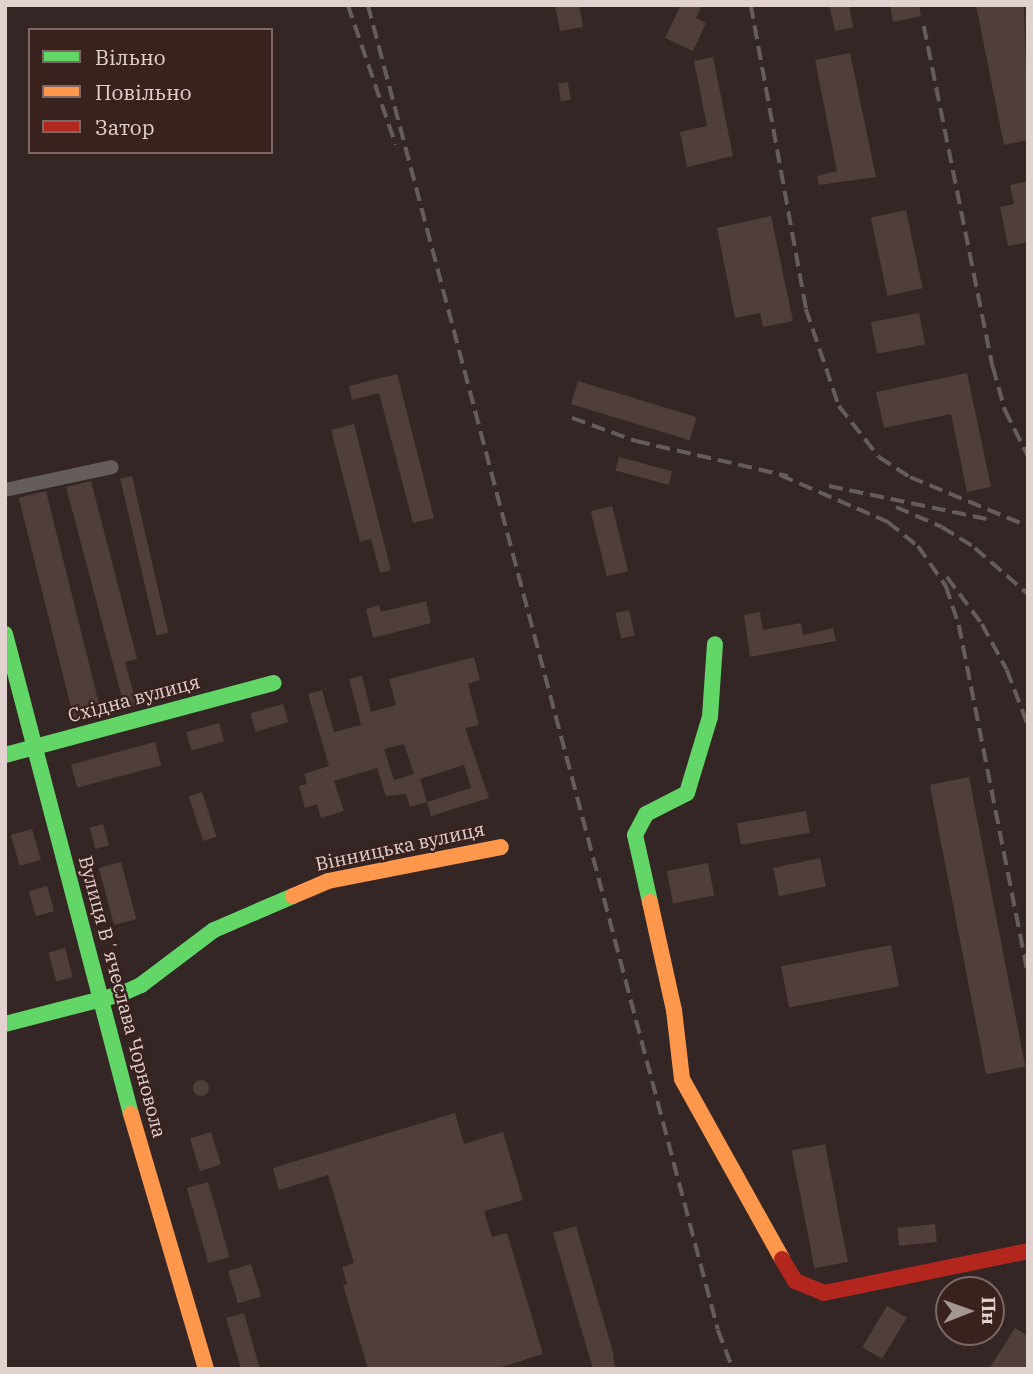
<!DOCTYPE html>
<meta charset="utf-8">
<style>
body{margin:0}
#map{position:relative;width:1033px;height:1374px;overflow:hidden;background:#332624;font-family:"IBM Plex Serif",serif}
div>[style]{position:absolute}
.building>*{inset:0;background:#503e3b;transform-origin:0 0}
.round{border-radius:50%}
.street>*{height:14px;margin:-7px;padding:0 7px;transform-origin:7px;border-radius:7px;background:#645d5c}
.fast>*{height:16px;margin:-8px;padding:0 8px;transform-origin:8px;border-radius:8px;background:#63d668}
.slow>*{height:16px;margin:-8px;padding:0 8px;transform-origin:8px;border-radius:8px;background:#ff974d}
.jam>*{height:16px;margin:-8px;padding:0 8px;transform-origin:8px;border-radius:8px;background:#b3261e}
.rail>*{height:3.5px;margin-top:-1.75px;transform-origin:0;background:repeating-linear-gradient(90deg,#655d5b 0 14px,transparent 0 21px)}
span{translate:-50% -50%;white-space:nowrap;text-align:center;line-height:1.15;-webkit-text-stroke:5px #39221e;paint-order:stroke}
.street-label{font-size:19px;color:#e1d2cf}
.frame{position:absolute;inset:0;border:7px solid #e1d2cf;pointer-events:none}
.legend{position:absolute;left:28px;top:28px;width:245px;height:126px;box-sizing:border-box;background:#39221e;border:2px solid #7c6865;margin:0;padding:9px 12px;list-style:none;font-size:21px;color:#e1d2cf}
.legend li{display:flex;align-items:center;gap:14px;height:35px}
.legend b{width:35px;border:2px solid #7c6865}
.north{position:absolute;left:935px;top:1276px;width:70px;height:70px;box-sizing:border-box;background:#39221e;border:2px solid #7c6865;border-radius:50%;rotate:89deg;font-size:19px;font-weight:700;line-height:28px;text-align:center;color:#e1d2cf}
.north::after{content:'';display:block;margin:auto;width:24px;height:32px;background:#a49693;clip-path:polygon(50% 0,100% 100%,50% 72%,0 100%)}
</style>
<div id="map">
<div class="building">
<div style="clip-path:polygon(555px 5px,579px 5px,583px 27px,560px 31px)"></div>
<div style="clip-path:polygon(681px 5px,702px 5px,696px 18px,706px 23px,693px 51px,665px 38px)"></div>
<div style="clip-path:polygon(829px 5px,849px 5px,853px 27px,835px 31px)"></div>
<div style="clip-path:polygon(890px 5px,919px 5px,921px 16px,893px 22px)"></div>
<div style="clip-path:polygon(976px 5px,1024px 5px,1028px 140px,1004px 145px)"></div>
<div style="clip-path:polygon(850px 53px,876px 177px,819px 185px,817px 176px,837px 171px,815px 60px)"></div>
<div style="clip-path:polygon(713px 57px,733px 156px,687px 167px,680px 132px,707px 126px,694px 61px)"></div>
<div style="left:568px;top:82px;width:18px;height:10px;rotate:81deg"></div>
<div style="clip-path:polygon(1028px 181px,1028px 242px,1008px 246px,1000px 207px,1014px 204px,1010px 185px)"></div>
<div style="left:906px;top:210px;width:80px;height:36px;rotate:78deg"></div>
<div style="clip-path:polygon(771px 216px,793px 321px,763px 327px,760px 313px,735px 318px,717px 228px)"></div>
<div style="left:919px;top:313px;width:32px;height:49px;rotate:79deg"></div>
<div style="clip-path:polygon(967px 373px,991px 487px,967px 492px,951px 414px,884px 428px,876px 392px)"></div>
<div style="clip-path:polygon(397px 374px,434px 518px,413px 523px,379px 393px,352px 400px,349px 386px)"></div>
<div style="left:578px;top:381px;width:124px;height:24px;rotate:17deg"></div>
<div style="clip-path:polygon(354px 424px,391px 570px,380px 573px,371px 539px,360px 542px,331px 430px)"></div>
<div style="left:619px;top:457px;width:55px;height:14px;rotate:15deg"></div>
<div style="left:132px;top:476px;width:161px;height:12px;rotate:77deg"></div>
<div style="clip-path:polygon(91px 481px,137px 659px,125px 662px,137px 706px,125px 709px,66px 487px)"></div>
<div style="left:46px;top:491px;width:231px;height:28px;rotate:76deg"></div>
<div style="left:612px;top:506px;width:67px;height:22px;rotate:76deg"></div>
<div style="clip-path:polygon(426px 601px,431px 623px,373px 638px,366px 609px,379px 605px,381px 612px)"></div>
<div style="left:629px;top:610px;width:26px;height:14px;rotate:77deg"></div>
<div style="clip-path:polygon(760px 612px,763px 630px,801px 623px,803px 635px,833px 628px,836px 641px,750px 657px,744px 615px)"></div>
<div style="clip-path:polygon(evenodd,474px 657px,480px 680px,468px 684px,479px 725px,465px 728px,489px 798px,431px 816px,427px 802px,410px 807px,406px 794px,386px 796px,377px 768px,334px 781px,344px 811px,321px 818px,317px 804px,305px 808px,299px 786px,307px 784px,304px 774px,329px 766px,308px 694px,322px 690px,334px 732px,361px 725px,349px 679px,362px 676px,371px 712px,396px 705px,389px 679px,474px 657px,404px 744px,414px 774px,394px 780px,384px 749px,404px 744px,474px 657px,464px 765px,471px 788px,427px 802px,420px 779px,464px 765px)"></div>
<div style="left:283px;top:704px;width:19px;height:34px;rotate:74deg"></div>
<div style="left:219px;top:723px;width:19px;height:34px;rotate:74deg"></div>
<div style="left:155px;top:742px;width:24px;height:87px;rotate:75deg"></div>
<div style="left:969px;top:777px;width:295px;height:40px;rotate:79deg"></div>
<div style="left:202px;top:792px;width:47px;height:14px;rotate:72deg"></div>
<div style="left:806px;top:811px;width:22px;height:70px;rotate:80deg"></div>
<div style="left:103px;top:824px;width:22px;height:14px;rotate:74deg"></div>
<div style="left:32px;top:829px;width:32px;height:22px;rotate:74deg"></div>
<div style="left:820px;top:858px;width:29px;height:48px;rotate:78deg"></div>
<div style="left:121px;top:862px;width:59px;height:23px;rotate:75deg"></div>
<div style="left:708px;top:863px;width:33px;height:42px;rotate:79deg"></div>
<div style="left:47px;top:886px;width:26px;height:19px;rotate:74deg"></div>
<div style="left:891px;top:945px;width:42px;height:112px;rotate:79deg"></div>
<div style="left:65px;top:948px;width:30px;height:17px;rotate:75deg"></div>
<div class="round" style="left:193px;top:1080px;width:16px;height:16px"></div>
<div style="clip-path:polygon(455px 1113px,464px 1144px,503px 1132px,523px 1200px,484px 1211px,492px 1237px,507px 1233px,543px 1354px,495px 1369px,368px 1369px,343px 1285px,347px 1284px,342px 1267px,354px 1263px,328px 1175px,279px 1190px,273px 1168px)"></div>
<div style="left:211px;top:1132px;width:34px;height:22px;rotate:73deg"></div>
<div style="left:825px;top:1144px;width:120px;height:34px;rotate:79deg"></div>
<div style="left:208px;top:1182px;width:78px;height:22px;rotate:74deg"></div>
<div style="left:935px;top:1224px;width:18px;height:38px;rotate:84deg"></div>
<div style="clip-path:polygon(576px 1226px,613px 1352px,615px 1369px,593px 1369px,553px 1233px)"></div>
<div style="left:251px;top:1264px;width:34px;height:24px;rotate:73deg"></div>
<div style="left:887px;top:1306px;width:23px;height:48px;rotate:31deg"></div>
<div style="clip-path:polygon(244px 1313px,253px 1345px,260px 1369px,241px 1369px,226px 1318px)"></div>
<div style="clip-path:polygon(1015px 1328px,1028px 1336px,1028px 1369px,989px 1369px)"></div>
</div>
<div class="street">
<div style="left:5px;top:490px;width:109px;rotate:-12.1deg"></div>
</div>
<div class="fast">
<div style="left:5px;top:634px;width:496px;rotate:75.3deg"></div>
<div style="left:5px;top:755px;width:278px;rotate:-15deg"></div>
<div style="left:650px;top:902px;width:69px;rotate:-102.6deg"></div>
<div style="left:635px;top:835px;width:24px;rotate:-62deg"></div>
<div style="left:646px;top:814px;width:46px;rotate:-27.1deg"></div>
<div style="left:687px;top:793px;width:79px;rotate:-73.2deg"></div>
<div style="left:710px;top:717px;width:73px;rotate:-86.1deg"></div>
<div style="left:5px;top:1024px;width:120px;rotate:-14.5deg"></div>
<div style="left:121px;top:994px;width:22px;rotate:-24deg"></div>
<div style="left:141px;top:985px;width:91px;rotate:-37deg"></div>
<div style="left:214px;top:930px;width:86px;rotate:-23.3deg"></div>
</div>
<div class="slow">
<div style="left:293px;top:896px;width:38px;rotate:-23deg"></div>
<div style="left:328px;top:881px;width:176px;rotate:-11.1deg"></div>
<div style="left:650px;top:902px;width:111px;rotate:77.5deg"></div>
<div style="left:674px;top:1010px;width:69px;rotate:83.4deg"></div>
<div style="left:682px;top:1079px;width:206px;rotate:60.9deg"></div>
<div style="left:131px;top:1114px;width:266px;rotate:73.6deg"></div>
</div>
<div class="jam">
<div style="left:782px;top:1259px;width:26px;rotate:59deg"></div>
<div style="left:795px;top:1281px;width:31px;rotate:22deg"></div>
<div style="left:824px;top:1293px;width:208px;rotate:-11.6deg"></div>
</div>
<div class="rail">
<div style="left:348px;top:5px;width:148px;rotate:71.1deg"></div>
<div style="left:368px;top:5px;width:1370px;rotate:75.2deg"></div>
<div style="left:718px;top:1330px;width:42px;rotate:69deg"></div>
<div style="left:751px;top:5px;width:309px;rotate:79.7deg"></div>
<div style="left:806px;top:309px;width:102px;rotate:71.2deg"></div>
<div style="left:839px;top:406px;width:65px;rotate:51.9deg"></div>
<div style="left:879px;top:457px;width:37px;rotate:33deg"></div>
<div style="left:910px;top:477px;width:128px;rotate:22.6deg"></div>
<div style="left:924px;top:26px;width:348px;rotate:78.6deg"></div>
<div style="left:993px;top:367px;width:45px;rotate:74.4deg"></div>
<div style="left:1005px;top:410px;width:51px;rotate:63.4deg"></div>
<div style="left:572px;top:418px;width:68px;rotate:19.8deg"></div>
<div style="left:636px;top:441px;width:156px;rotate:13deg"></div>
<div style="left:780px;top:475px;width:118px;rotate:23.5deg"></div>
<div style="left:888px;top:522px;width:38px;rotate:39deg"></div>
<div style="left:918px;top:546px;width:49px;rotate:55deg"></div>
<div style="left:946px;top:586px;width:41px;rotate:71.6deg"></div>
<div style="left:959px;top:625px;width:357px;rotate:78.8deg"></div>
<div style="left:829px;top:486px;width:161px;rotate:11.8deg"></div>
<div style="left:896px;top:507px;width:50px;rotate:23.5deg"></div>
<div style="left:942px;top:527px;width:39px;rotate:32deg"></div>
<div style="left:975px;top:548px;width:70px;rotate:41deg"></div>
<div style="left:947px;top:577px;width:59px;rotate:53.3deg"></div>
<div style="left:982px;top:624px;width:52px;rotate:61.5deg"></div>
<div style="left:1007px;top:670px;width:59px;rotate:69.1deg"></div>
</div>
<div class="street-label">
<span style="left:134px;top:699px;rotate:-15deg">Східна вулиця</span>
<span style="left:400px;top:847px;rotate:-12deg">Вінницька вулиця</span>
<span style="left:122px;top:997px;rotate:75deg">Вулиця Вʼячеслава Чорновола</span>
</div>
<div class="frame"></div>
<ul class="legend">
<li><b style="height:9px;background:#63d668"></b>Вільно</li>
<li><b style="height:9px;background:#ff974d"></b>Повільно</li>
<li><b style="height:9px;background:#b3261e"></b>Затор</li>
</ul>
<div class="north">Пн</div>
</div>
